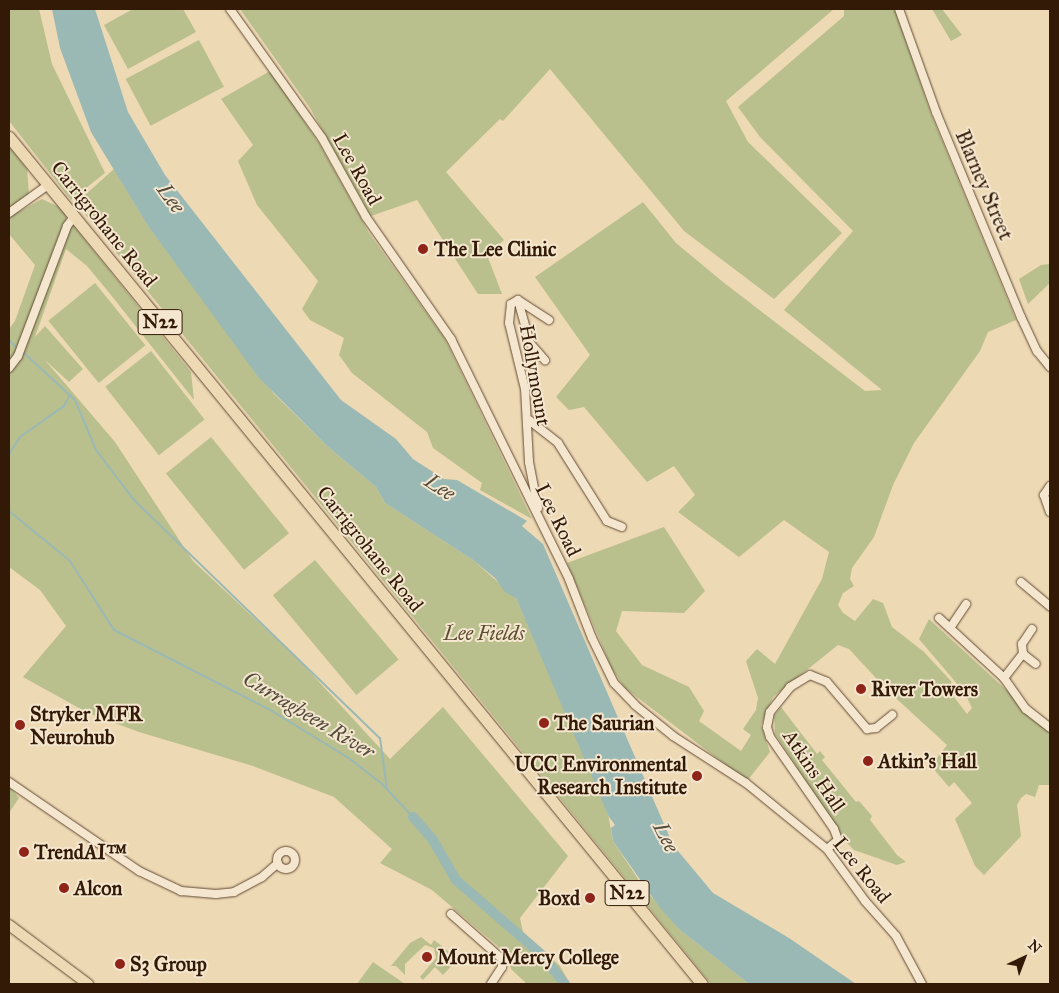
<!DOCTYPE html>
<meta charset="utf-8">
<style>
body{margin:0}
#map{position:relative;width:1059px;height:993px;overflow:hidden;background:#eed9b5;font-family:"IM FELL Great Primer",serif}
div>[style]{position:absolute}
.green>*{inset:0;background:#b9bf8d;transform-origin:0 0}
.water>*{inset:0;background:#9bb9b4}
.stream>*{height:2px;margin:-1px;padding:0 1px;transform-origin:1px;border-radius:1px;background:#9bb9b4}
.river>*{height:10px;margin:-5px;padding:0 5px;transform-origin:5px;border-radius:5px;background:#9bb9b4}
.roads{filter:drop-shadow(0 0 1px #624a32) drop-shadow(0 0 1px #624a32)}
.minor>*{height:8px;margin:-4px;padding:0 4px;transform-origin:4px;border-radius:4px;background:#f4e6cf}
.minor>.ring{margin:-4px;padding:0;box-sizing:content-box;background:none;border:8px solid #f4e6cf;border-radius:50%}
.major>*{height:10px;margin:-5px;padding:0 5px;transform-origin:5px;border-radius:5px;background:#eed9b5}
.highway>*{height:11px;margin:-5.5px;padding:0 5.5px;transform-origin:5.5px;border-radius:5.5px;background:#eed9b5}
.dots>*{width:14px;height:14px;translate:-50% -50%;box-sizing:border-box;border:2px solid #f4e6cf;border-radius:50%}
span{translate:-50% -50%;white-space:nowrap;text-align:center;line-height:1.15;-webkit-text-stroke:4px #f4e6cf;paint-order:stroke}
.shield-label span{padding:1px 4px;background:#f4e6cf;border:1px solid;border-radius:4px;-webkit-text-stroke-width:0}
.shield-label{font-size:19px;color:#331a06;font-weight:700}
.street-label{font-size:20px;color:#331a06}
.poi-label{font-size:20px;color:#331a06;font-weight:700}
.left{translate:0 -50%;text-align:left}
.right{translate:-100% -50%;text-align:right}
.park-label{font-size:20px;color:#5b4c2e;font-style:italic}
.water-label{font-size:21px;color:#524a3a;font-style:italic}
.frame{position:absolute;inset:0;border:10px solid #331a06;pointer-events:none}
.north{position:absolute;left:999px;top:933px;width:50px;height:50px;-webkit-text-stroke:4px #f4e6cf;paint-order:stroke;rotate:43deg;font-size:14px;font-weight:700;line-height:20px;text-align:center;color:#331a06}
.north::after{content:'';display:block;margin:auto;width:18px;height:22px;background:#331a06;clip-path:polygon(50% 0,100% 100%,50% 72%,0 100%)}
</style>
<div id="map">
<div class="green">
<div style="clip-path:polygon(9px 9px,39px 9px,52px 64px,105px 173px,71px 200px,9px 121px)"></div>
<div style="clip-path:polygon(133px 9px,183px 9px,196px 32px,128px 69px,104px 25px)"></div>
<div style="clip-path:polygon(240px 9px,834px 9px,726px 101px,748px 142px,842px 233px,774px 299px,684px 231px,550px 69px,503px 121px,500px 119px,446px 172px,504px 240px,487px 255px,502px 294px,478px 294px,417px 200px,371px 216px,310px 108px)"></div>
<div style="clip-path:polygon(844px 9px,895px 9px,931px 114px,1016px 320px,988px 332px,980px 351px,914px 443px,893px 485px,874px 537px,852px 568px,850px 579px,854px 586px,843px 593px,838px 605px,843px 613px,855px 621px,873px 599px,883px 603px,892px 627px,924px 652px,951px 681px,954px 697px,967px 714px,972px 708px,964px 692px,919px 639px,929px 619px,1050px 730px,1050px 785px,1039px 785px,1035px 797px,1026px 794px,1021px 798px,1017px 805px,1021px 836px,984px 875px,975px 866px,955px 819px,972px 803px,954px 782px,949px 787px,931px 766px,947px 745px,888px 691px,849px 649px,838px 645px,773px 697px,761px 725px,770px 752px,747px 781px,625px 688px,612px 669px,567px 563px,664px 527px,705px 591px,684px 613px,622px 611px,616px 631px,642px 665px,689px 687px,704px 711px,699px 721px,741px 751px,751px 735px,743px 729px,756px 710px,758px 698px,746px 661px,757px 649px,775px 664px,822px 579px,829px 552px,784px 520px,739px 557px,678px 512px,695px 495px,674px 466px,647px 482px,584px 407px,569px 410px,556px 397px,590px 355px,535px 277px,643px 202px,676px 243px,723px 282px,865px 391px,882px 390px,784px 310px,853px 231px,760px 137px,738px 107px,844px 16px)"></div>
<div style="clip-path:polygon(932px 9px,942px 9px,962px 35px,951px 41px)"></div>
<div style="left:199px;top:40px;width:53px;height:83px;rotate:62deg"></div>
<div style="clip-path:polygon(270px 71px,320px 145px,369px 233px,445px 339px,532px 519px,480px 490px,482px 483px,433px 448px,427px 432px,352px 373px,339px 355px,344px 338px,310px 320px,302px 309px,318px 281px,257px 205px,238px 161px,253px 145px,221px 99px)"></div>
<div style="clip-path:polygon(9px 146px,27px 169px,29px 194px,9px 208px)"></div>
<div style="clip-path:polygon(114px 169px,148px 226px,274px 394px,327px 446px,376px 487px,385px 503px,473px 560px,516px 598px,607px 808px,613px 841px,644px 888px,680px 930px,749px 984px,711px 984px,76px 203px)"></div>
<div style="clip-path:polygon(42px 199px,59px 207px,66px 215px,66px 221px,16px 354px,9px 365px,9px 329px,15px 321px,35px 265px,9px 234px,9px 217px)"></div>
<div style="clip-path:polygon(73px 225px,191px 372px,194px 400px,111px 295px,87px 266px,66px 249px,35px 337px,45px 326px,83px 369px,69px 382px,45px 360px,115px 442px,193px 561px,299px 660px,390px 759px,443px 707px,568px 856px,520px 918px,523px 932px,560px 966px,570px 984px,527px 984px,511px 969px,507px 954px,432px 890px,380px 863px,392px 849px,334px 797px,253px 766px,139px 732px,88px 713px,23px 677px,66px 626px,40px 590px,9px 567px,9px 371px,69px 226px)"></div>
<div style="clip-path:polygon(1050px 264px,1050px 283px,1028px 304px,1019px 279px,1041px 265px)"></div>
<div style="left:95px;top:283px;width:80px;height:60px;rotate:51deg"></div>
<div style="left:151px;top:351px;width:87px;height:58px;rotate:52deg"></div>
<div style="left:211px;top:437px;width:124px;height:58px;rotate:51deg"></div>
<div style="left:315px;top:560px;width:130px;height:55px;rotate:50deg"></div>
<div style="clip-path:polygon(781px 707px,817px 754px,820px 751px,825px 757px,822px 760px,856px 802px,859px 801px,872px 816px,870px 820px,897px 855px,906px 862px,897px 865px,854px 850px,845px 841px,775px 734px,774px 716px)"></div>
<div style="clip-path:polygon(9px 786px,19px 798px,9px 813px)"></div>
<div style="clip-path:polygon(421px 937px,431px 945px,434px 940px,458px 959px,443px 975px,435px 967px,423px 980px,420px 977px,436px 958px,434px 948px,425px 945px,405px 964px,405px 975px,396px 966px,391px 966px,410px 943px)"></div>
<div style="clip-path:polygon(373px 962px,405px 984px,357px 984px)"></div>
</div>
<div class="water">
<div style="clip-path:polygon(52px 9px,95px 9px,128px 112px,165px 175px,341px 400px,396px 439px,413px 459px,444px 479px,457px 480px,527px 521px,522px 526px,543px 544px,673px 845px,713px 893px,789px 938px,856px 984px,749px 984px,680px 930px,660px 908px,613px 841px,611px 828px,615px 825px,609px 817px,516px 598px,505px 592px,495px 578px,473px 560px,385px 503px,376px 487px,327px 446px,259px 378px,148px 226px,91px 132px,60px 48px)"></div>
</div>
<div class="stream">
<div style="left:9px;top:340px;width:10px;rotate:45deg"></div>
<div style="left:24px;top:353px;width:69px;rotate:42.7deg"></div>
<div style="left:75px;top:400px;width:54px;rotate:67.2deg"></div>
<div style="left:96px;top:450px;width:63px;rotate:52.8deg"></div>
<div style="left:134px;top:500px;width:342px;rotate:44.1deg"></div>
<div style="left:380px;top:738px;width:51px;rotate:82.2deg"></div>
<div style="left:9px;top:454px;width:20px;rotate:-57deg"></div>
<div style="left:20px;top:437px;width:54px;rotate:-35.2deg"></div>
<div style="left:64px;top:406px;width:13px;rotate:-61deg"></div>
<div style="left:9px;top:511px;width:79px;rotate:39.3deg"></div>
<div style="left:70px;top:561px;width:82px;rotate:57.5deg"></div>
<div style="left:114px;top:630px;width:178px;rotate:27.1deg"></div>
<div style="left:272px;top:711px;width:92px;rotate:31.6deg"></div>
<div style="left:350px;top:759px;width:41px;rotate:38deg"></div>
<div style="left:382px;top:784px;width:45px;rotate:46.8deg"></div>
</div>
<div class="river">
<div style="left:413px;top:817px;width:30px;rotate:49deg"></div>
<div style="left:433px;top:840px;width:46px;rotate:60.1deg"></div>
<div style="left:456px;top:880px;width:116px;rotate:41.1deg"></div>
<div style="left:543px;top:956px;width:36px;rotate:52deg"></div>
</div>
<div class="roads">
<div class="minor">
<div style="left:230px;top:9px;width:158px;rotate:54.5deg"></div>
<div style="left:322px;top:138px;width:90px;rotate:60.9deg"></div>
<div style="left:366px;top:217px;width:149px;rotate:55.1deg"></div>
<div style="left:451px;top:339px;width:267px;rotate:63.8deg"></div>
<div style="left:569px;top:579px;width:63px;rotate:68.7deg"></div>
<div style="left:592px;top:638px;width:50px;rotate:63.9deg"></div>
<div style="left:614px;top:683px;width:30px;rotate:46deg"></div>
<div style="left:635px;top:705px;width:49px;rotate:39.2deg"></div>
<div style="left:673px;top:736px;width:87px;rotate:32.8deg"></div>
<div style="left:746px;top:783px;width:104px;rotate:39.2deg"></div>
<div style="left:827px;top:849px;width:64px;rotate:53.8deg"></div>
<div style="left:865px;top:901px;width:47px;rotate:48.5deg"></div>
<div style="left:896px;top:936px;width:55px;rotate:61.6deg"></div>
<div style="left:899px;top:9px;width:109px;rotate:70.2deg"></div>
<div style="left:936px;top:112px;width:222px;rotate:67.5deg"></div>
<div style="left:1021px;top:317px;width:38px;rotate:65deg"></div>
<div style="left:1037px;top:351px;width:21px;rotate:51deg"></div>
<div style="left:9px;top:213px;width:48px;rotate:-35.7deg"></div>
<div style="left:518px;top:300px;width:37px;rotate:33deg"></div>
<div style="left:9px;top:368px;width:15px;rotate:-53deg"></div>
<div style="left:18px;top:356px;width:139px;rotate:-69.3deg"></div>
<div style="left:67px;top:226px;width:11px;rotate:-52deg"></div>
<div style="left:529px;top:420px;width:37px;rotate:38deg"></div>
<div style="left:558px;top:443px;width:92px;rotate:57.9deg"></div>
<div style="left:607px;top:521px;width:16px;rotate:22deg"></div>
<div style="left:1050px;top:486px;width:11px;rotate:124deg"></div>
<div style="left:1044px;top:495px;width:18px;rotate:71deg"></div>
<div style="left:538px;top:508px;width:47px;rotate:-101.1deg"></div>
<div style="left:529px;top:462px;width:73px;rotate:-93.1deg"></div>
<div style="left:525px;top:389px;width:68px;rotate:-103.6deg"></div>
<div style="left:509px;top:323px;width:19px;rotate:-84deg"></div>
<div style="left:511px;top:304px;width:8px;rotate:-30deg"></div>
<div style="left:518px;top:300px;width:45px;rotate:74.4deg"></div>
<div style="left:530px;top:343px;width:23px;rotate:49deg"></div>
<div style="left:1021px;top:582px;width:38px;rotate:40deg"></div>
<div style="left:939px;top:618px;width:88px;rotate:42.7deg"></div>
<div style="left:1004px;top:678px;width:38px;rotate:55deg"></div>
<div style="left:1026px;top:709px;width:31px;rotate:38deg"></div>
<div style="left:950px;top:628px;width:29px;rotate:-56deg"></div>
<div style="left:1023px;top:654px;width:16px;rotate:38deg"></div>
<div style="left:1004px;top:678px;width:31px;rotate:-52deg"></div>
<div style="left:1023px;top:654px;width:10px;rotate:-96deg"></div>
<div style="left:1022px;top:644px;width:18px;rotate:-56deg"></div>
<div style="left:9px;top:782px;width:158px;rotate:34.4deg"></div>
<div style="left:139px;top:871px;width:47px;rotate:25.5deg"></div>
<div style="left:181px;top:891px;width:35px;rotate:5deg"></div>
<div style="left:216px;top:894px;width:18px;rotate:-6deg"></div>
<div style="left:234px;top:892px;width:32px;rotate:-28deg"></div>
<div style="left:262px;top:877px;width:21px;rotate:-41deg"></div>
<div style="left:827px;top:849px;width:14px;rotate:-39deg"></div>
<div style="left:838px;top:840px;width:12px;rotate:-110deg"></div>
<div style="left:834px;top:829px;width:112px;rotate:-124.8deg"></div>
<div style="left:770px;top:737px;width:10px;rotate:-107deg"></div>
<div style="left:767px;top:727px;width:15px;rotate:-79deg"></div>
<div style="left:770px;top:712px;width:32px;rotate:-51deg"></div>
<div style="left:790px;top:687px;width:23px;rotate:-31deg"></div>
<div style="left:810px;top:675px;width:18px;rotate:22deg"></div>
<div style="left:827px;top:682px;width:62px;rotate:49.6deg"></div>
<div style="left:867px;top:729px;width:9px;rotate:-6deg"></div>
<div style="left:876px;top:728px;width:21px;rotate:-39deg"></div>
<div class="ring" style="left:277px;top:851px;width:10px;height:10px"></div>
<div style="left:451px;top:914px;width:68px;rotate:41.4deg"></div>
<div style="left:502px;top:959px;width:8px;rotate:90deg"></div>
<div style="left:502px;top:967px;width:20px;rotate:123deg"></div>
</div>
<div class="major">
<div style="left:9px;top:925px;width:99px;rotate:36.8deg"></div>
</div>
<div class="highway">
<div style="left:9px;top:137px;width:1094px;rotate:50.71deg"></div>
</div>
</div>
<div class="dots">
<div style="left:423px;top:249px;background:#8f2418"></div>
<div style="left:861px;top:689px;background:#8f2418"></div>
<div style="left:544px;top:723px;background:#8f2418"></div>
<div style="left:20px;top:725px;background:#8f2418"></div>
<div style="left:868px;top:761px;background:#8f2418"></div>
<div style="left:697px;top:776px;background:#8f2418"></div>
<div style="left:24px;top:852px;background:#8f2418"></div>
<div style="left:64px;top:888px;background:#8f2418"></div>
<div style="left:590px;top:898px;background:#8f2418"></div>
<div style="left:427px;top:957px;background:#8f2418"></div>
<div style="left:120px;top:964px;background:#8f2418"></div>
</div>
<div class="shield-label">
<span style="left:160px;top:322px">N22</span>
<span style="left:627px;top:893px">N22</span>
</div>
<div class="street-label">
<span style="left:357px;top:169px;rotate:61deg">Lee Road</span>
<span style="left:984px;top:185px;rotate:67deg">Blarney Street</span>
<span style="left:104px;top:224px;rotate:51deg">Carrigrohane Road</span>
<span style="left:535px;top:375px;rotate:80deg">Hollymount</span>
<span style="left:558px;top:520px;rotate:64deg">Lee Road</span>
<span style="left:370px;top:549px;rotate:51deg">Carrigrohane Road</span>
<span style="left:814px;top:771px;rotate:56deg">Atkins Hall</span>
<span style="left:862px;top:870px;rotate:51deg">Lee Road</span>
</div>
<div class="poi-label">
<span class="left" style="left:434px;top:249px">The Lee Clinic</span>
<span class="left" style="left:871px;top:689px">River Towers</span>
<span class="left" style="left:30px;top:726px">Stryker MFR<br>Neurohub</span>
<span class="left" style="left:554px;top:723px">The Saurian</span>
<span class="left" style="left:878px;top:761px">Atkin's Hall</span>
<span class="right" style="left:687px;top:776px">UCC Environmental<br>Research Institute</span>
<span class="left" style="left:34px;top:852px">TrendAI™</span>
<span class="left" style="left:74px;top:888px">Alcon</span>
<span class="right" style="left:580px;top:898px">Boxd</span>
<span class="left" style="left:437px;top:957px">Mount Mercy College</span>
<span class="left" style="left:130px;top:964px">S3 Group</span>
</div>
<div class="park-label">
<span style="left:484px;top:633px">Lee Fields</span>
</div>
<div class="water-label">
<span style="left:171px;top:198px;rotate:54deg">Lee</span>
<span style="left:440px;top:487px;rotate:33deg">Lee</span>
<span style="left:309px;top:715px;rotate:31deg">Curragheen River</span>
<span style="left:666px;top:837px;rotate:63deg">Lee</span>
</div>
<div class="frame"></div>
<div class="north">N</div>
</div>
